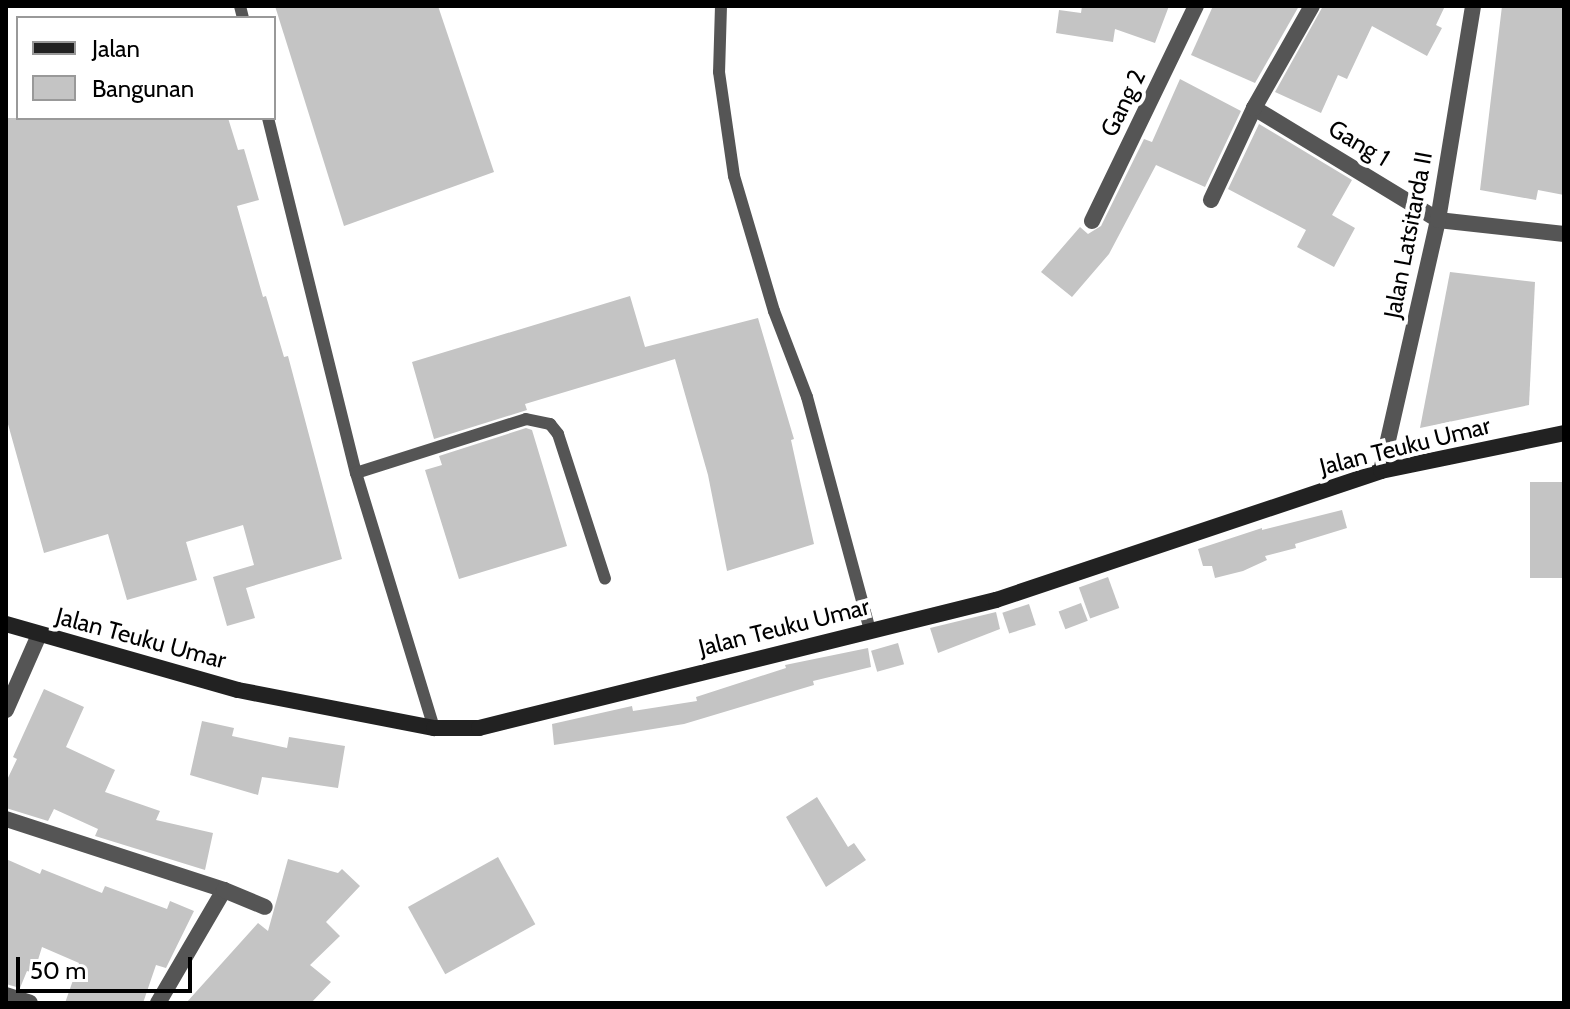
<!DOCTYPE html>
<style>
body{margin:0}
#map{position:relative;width:1570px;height:1009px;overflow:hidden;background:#fff;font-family:Cabin,sans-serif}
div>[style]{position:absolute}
.building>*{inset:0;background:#c4c4c4;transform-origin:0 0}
.service>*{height:12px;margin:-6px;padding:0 6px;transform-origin:6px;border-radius:6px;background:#555}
.minor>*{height:16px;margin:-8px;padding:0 8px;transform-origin:8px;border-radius:8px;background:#555}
.secondary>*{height:16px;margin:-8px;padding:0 8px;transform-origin:8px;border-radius:8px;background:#222}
span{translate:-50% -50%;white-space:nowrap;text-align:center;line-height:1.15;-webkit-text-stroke:8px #fff;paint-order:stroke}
.street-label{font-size:24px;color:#000}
.frame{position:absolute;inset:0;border:8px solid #000;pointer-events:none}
.legend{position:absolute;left:16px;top:16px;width:260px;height:104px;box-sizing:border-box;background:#fff;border:2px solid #999;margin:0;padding:10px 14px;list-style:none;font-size:24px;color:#000}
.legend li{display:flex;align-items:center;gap:16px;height:40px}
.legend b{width:40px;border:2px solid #999}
.scale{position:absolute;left:16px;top:957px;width:176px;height:36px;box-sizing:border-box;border:4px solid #000;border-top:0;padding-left:10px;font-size:24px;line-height:28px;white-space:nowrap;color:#000;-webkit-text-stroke:6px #fff;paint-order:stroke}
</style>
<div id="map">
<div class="building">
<div style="clip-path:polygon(275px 6px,438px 6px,494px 172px,344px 226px)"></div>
<div style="clip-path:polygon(1082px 6px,1169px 6px,1155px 43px,1115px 29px,1113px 42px,1056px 33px,1059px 10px,1081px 13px)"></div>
<div style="clip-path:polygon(1213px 6px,1299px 6px,1255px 83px,1191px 55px)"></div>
<div style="clip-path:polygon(1323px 6px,1445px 6px,1436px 25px,1442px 28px,1427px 56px,1372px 26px,1347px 79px,1338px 75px,1321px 113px,1275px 92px)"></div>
<div style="clip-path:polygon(1502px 6px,1564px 6px,1564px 195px,1538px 190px,1536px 200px,1480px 190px)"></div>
<div style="clip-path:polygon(1180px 79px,1241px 111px,1205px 187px,1156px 165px,1109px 254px,1072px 297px,1041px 272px,1080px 227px,1088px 234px,1101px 226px,1144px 139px,1152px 142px)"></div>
<div style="clip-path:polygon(6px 118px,228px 118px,238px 150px,244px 149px,259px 200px,237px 206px,263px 297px,266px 296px,284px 357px,288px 356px,342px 559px,246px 588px,255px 618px,227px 626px,213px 577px,254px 565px,243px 525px,186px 542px,197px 580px,127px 600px,108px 534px,44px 553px,6px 417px)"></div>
<div style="clip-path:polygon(1259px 124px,1352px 180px,1332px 215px,1355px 228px,1334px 267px,1297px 247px,1306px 230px,1228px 189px)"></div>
<div style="clip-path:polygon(1450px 272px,1535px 282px,1529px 405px,1420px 428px)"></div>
<div style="clip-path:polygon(630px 296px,645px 347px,758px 318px,794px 439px,791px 440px,814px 544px,727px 571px,708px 475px,675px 359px,525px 404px,527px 410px,434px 439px,412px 362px)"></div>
<div style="clip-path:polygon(526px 428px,532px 430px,567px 546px,459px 579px,425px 470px,442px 465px,439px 456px)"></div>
<div style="left:1530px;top:482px;width:34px;height:96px"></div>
<div style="clip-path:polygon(1342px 510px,1347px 528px,1295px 544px,1296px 548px,1265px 556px,1267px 560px,1243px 571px,1215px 578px,1212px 566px,1203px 566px,1198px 549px,1262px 528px,1262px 530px)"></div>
<div style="left:1108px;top:577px;width:33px;height:31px;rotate:70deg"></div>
<div style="left:1081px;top:603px;width:19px;height:24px;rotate:69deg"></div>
<div style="left:1029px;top:604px;width:22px;height:28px;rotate:72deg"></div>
<div style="clip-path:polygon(996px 612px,1000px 629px,938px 653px,930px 628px)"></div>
<div style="left:898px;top:643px;width:22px;height:28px;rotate:74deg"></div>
<div style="clip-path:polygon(868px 648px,871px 667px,813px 681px,814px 685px,684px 724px,554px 745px,552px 724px,632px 706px,633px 711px,697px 701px,696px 697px,786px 668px,785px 665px)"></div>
<div style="clip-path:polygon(44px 689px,84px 707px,66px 747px,115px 770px,105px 792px,160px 811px,156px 820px,213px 833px,205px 870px,95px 836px,98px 829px,54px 809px,48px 821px,6px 808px,6px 782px,17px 759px,13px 757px)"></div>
<div style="clip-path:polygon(202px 721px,234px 728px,232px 736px,287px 748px,289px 737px,345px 746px,338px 788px,262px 777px,258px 795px,190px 775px)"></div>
<div style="clip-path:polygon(817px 797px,848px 847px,854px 843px,866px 860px,826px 887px,786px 817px)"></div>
<div style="left:498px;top:857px;width:77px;height:103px;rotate:61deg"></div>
<div style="clip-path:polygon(6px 859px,40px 874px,42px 869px,102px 893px,105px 886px,167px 909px,170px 901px,194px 911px,166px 968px,156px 965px,143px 1003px,65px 1003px,79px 963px,42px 947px,34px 973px,27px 971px,20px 988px,6px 984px)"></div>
<div style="clip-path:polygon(288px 859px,338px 873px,342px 869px,360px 886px,326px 922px,340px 936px,310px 965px,331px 982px,311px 1003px,186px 1003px,258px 923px,268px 931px)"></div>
</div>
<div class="service">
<div style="left:240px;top:6px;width:12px;rotate:76deg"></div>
<div style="left:721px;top:6px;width:66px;rotate:91.7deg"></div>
<div style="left:719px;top:72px;width:105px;rotate:81.8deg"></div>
<div style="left:734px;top:176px;width:141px;rotate:73.5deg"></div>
<div style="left:774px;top:311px;width:92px;rotate:69deg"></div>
<div style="left:807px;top:397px;width:241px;rotate:74.9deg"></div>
<div style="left:268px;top:118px;width:366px;rotate:76.1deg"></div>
<div style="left:356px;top:473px;width:267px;rotate:73deg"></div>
<div style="left:356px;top:473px;width:178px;rotate:-17.6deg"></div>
<div style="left:526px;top:419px;width:25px;rotate:12deg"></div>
<div style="left:550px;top:424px;width:13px;rotate:51deg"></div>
<div style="left:558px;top:434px;width:152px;rotate:72deg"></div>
</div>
<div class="minor">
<div style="left:1254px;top:108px;width:215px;rotate:31.3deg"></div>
<div style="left:1438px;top:220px;width:127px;rotate:6.3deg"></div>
<div style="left:1211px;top:200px;width:102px;rotate:-64.9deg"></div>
<div style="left:1254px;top:108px;width:117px;rotate:-60.4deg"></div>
<div style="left:1092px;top:221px;width:239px;rotate:-64.2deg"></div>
<div style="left:1381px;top:471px;width:257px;rotate:-77.2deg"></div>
<div style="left:1438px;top:220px;width:217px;rotate:-80.7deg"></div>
<div style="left:6px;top:710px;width:82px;rotate:-66.3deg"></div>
<div style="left:6px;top:819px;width:229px;rotate:18deg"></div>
<div style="left:224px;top:890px;width:131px;rotate:120.3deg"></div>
<div style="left:224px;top:890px;width:44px;rotate:22.5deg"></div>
<div style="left:6px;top:995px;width:25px;rotate:18deg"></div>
</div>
<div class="secondary">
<div style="left:6px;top:624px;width:241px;rotate:15.9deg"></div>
<div style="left:238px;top:690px;width:200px;rotate:11deg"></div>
<div style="left:434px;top:728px;width:45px"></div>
<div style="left:479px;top:728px;width:533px;rotate:-13.91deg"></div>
<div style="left:996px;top:600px;width:406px;rotate:-18.5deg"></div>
<div style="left:1381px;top:471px;width:187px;rotate:-11.7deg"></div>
</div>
<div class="street-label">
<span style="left:1123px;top:103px;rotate:-64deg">Gang 2</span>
<span style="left:1359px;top:143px;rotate:31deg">Gang 1</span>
<span style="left:1408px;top:235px;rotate:-79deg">Jalan Latsitarda II</span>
<span style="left:1405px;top:446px;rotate:-14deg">Jalan Teuku Umar</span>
<span style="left:784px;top:627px;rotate:-14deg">Jalan Teuku Umar</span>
<span style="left:141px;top:638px;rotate:15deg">Jalan Teuku Umar</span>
</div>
<div class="frame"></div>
<ul class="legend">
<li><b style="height:10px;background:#222"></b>Jalan</li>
<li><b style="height:22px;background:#c4c4c4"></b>Bangunan</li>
</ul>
<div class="scale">50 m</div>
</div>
